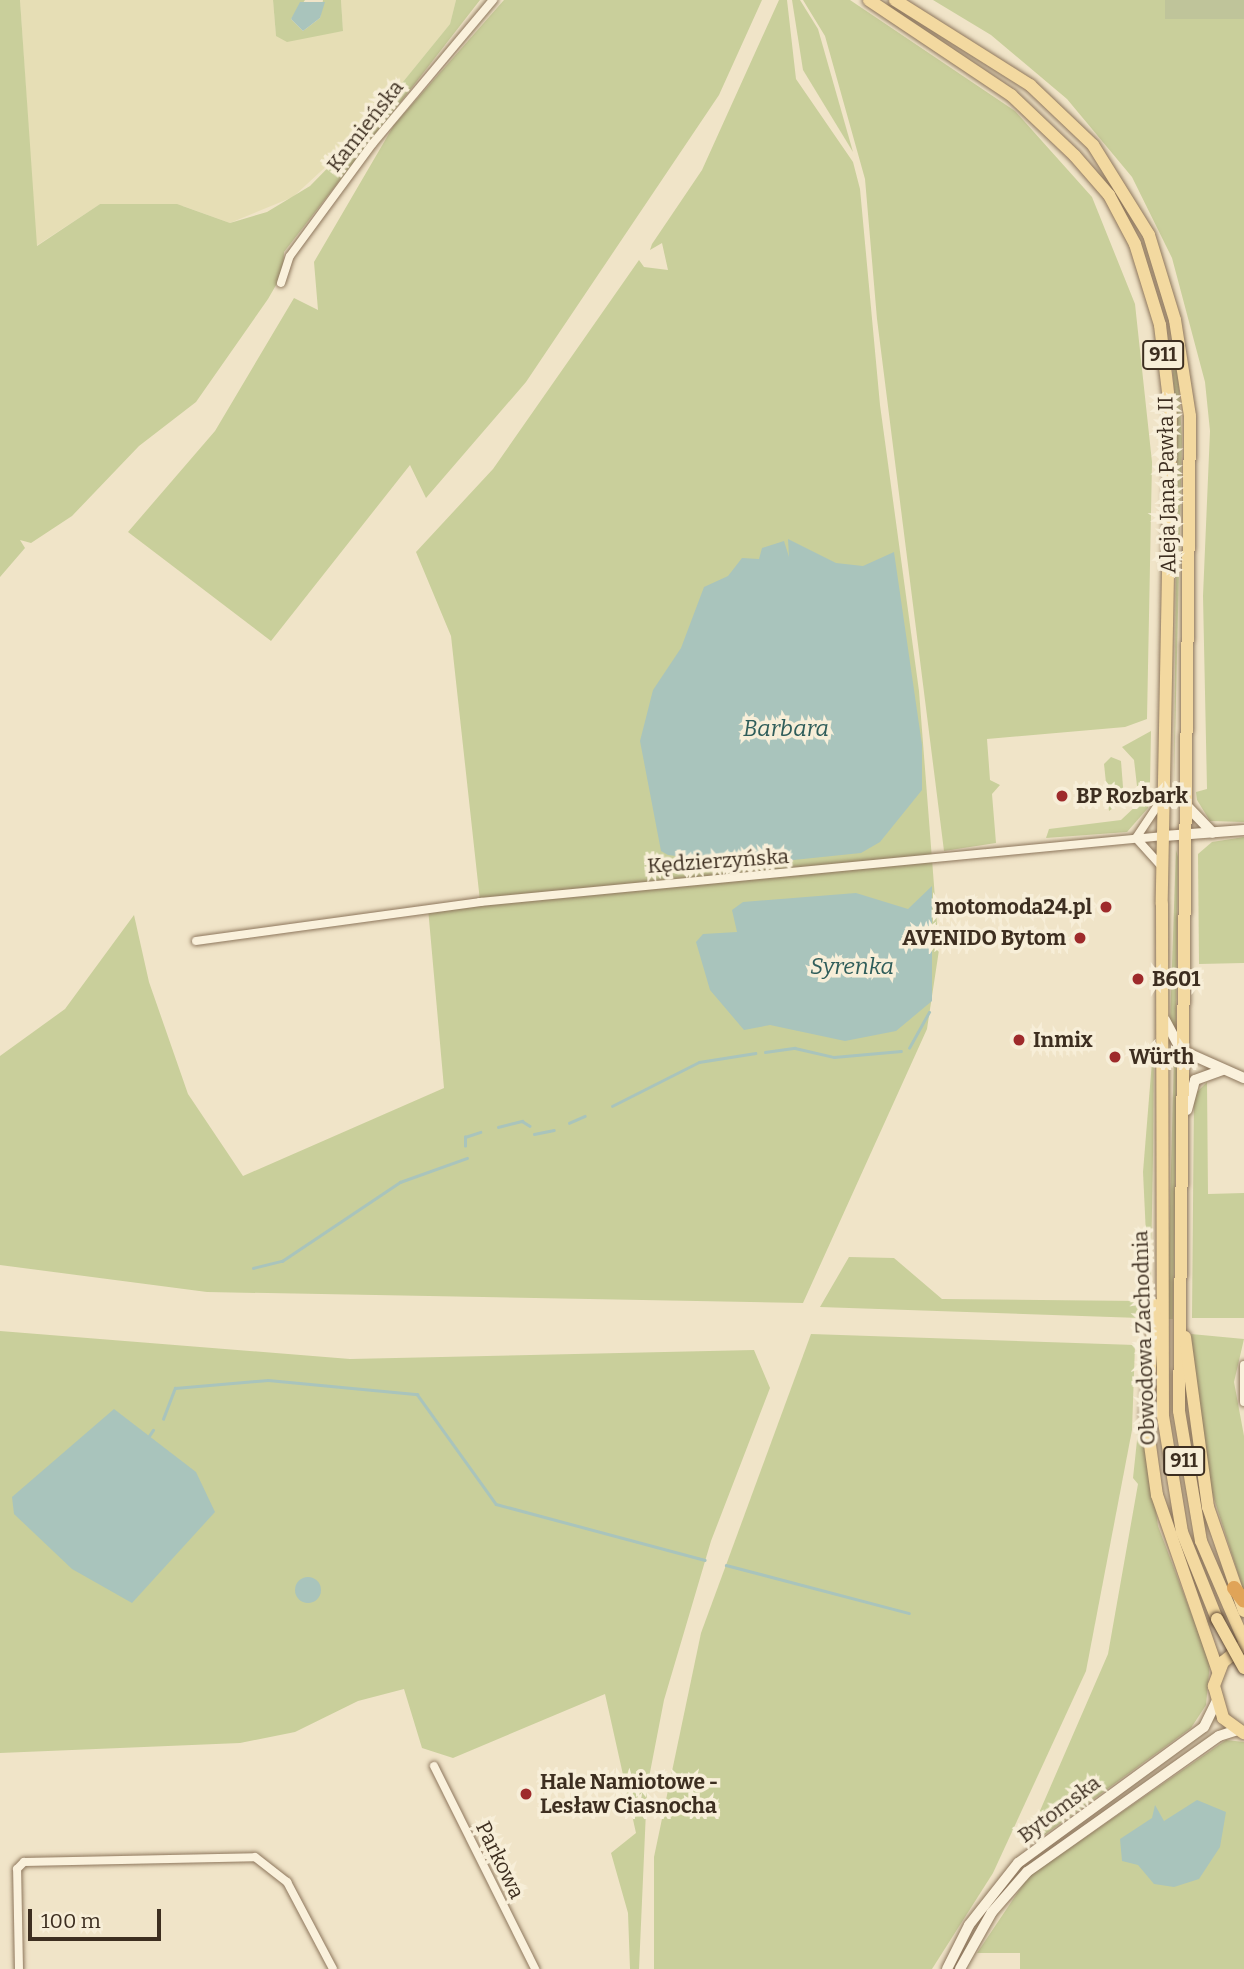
<!DOCTYPE html>
<meta charset="utf-8">
<style>
body{margin:0}
#map{position:relative;width:1244px;height:1969px;overflow:hidden;background:#f0e4c8;font-family:Bitter,serif}
div>[style]{position:absolute}
.farmland>*{inset:0;background:#e6deb5}
.green>*{inset:0;background:#c9cf9b}
.cemetery>*{inset:0;background:#bfc49a;transform-origin:0 0}
.water>*{inset:0;background:#a9c4bc}
.round{border-radius:50%}
.stream>*{height:2.5px;margin:-1.25px;padding:0 1.25px;transform-origin:1.25px;border-radius:1.25px;background:#a9c4bc}
.roads{filter:drop-shadow(0 0 2px #8d765c) drop-shadow(0 0 2px #8d765c)}
.minor>*{height:8px;margin:-4px;padding:0 4px;transform-origin:4px;border-radius:4px;background:#faf1dc}
.tertiary>*{height:10px;margin:-5px;padding:0 5px;transform-origin:5px;border-radius:5px;background:#faf1dc}
.primary>*{height:12px;margin:-6px;padding:0 6px;transform-origin:6px;border-radius:6px;background:#f3d9a0}
.motorway>*{height:14px;margin:-7px;padding:0 7px;transform-origin:7px;border-radius:7px;background:#e0a458}
.bridges{filter:drop-shadow(0 0 2px #5b4430) drop-shadow(0 0 2px #5b4430)}
.primary-bridge>*{height:12px;margin:-6px;padding:0 6px;transform-origin:6px;border-radius:6px;background:#f3d9a0}
.dots>*{width:19px;height:19px;translate:-50% -50%;box-sizing:border-box;border:4px solid #f7eed8;border-radius:50%}
span{translate:-50% -50%;white-space:nowrap;text-align:center;line-height:1.15;-webkit-text-stroke:7px #f7eed8;paint-order:stroke}
.shield-label span{padding:2px 5px;background:#f7eed8;border:2px solid;border-radius:5px;-webkit-text-stroke-width:0}
.shield-label{font-size:19px;color:#3d2e20;font-weight:700}
.street-label{font-size:21px;color:#3d2e20}
.poi-label{font-size:21px;color:#3d2e20;font-weight:700}
.left{translate:0 -50%;text-align:left}
.right{translate:-100% -50%;text-align:right}
.water-label{font-size:23px;color:#2f5d5a;font-style:italic}
.scale{position:absolute;left:28px;top:1909px;width:133px;height:32px;box-sizing:border-box;border:4px solid #3d2e20;border-top:0;padding-left:9px;font-size:21px;line-height:24px;white-space:nowrap;color:#3d2e20;-webkit-text-stroke:5px #f7eed8;paint-order:stroke}
</style>
<div id="map">
<div class="farmland">
<div style="clip-path:polygon(20px 0,273px 0,276px 36px,343px 31px,341px 0,456px 0,450px 24px,359px 136px,293px 197px,230px 223px,183px 206px,100px 204px,36px 246px)"></div>
</div>
<div class="green">
<div style="clip-path:polygon(0 0,20px 0,37px 246px,100px 204px,177px 204px,230px 223px,267px 212px,310px 186px,359px 136px,450px 24px,456px 0,480px 0,284px 252px,283px 273px,268px 299px,196px 402px,139px 446px,72px 516px,31px 543px,20px 540px,25px 548px,0 577px)"></div>
<div style="clip-path:polygon(273px 0,305px 0,291px 19px,303px 31px,320px 18px,323px 0,341px 0,343px 31px,287px 42px,276px 36px)"></div>
<div style="clip-path:polygon(504px 0,762px 0,719px 95px,526px 382px,426px 498px,410px 465px,271px 641px,128px 532px,215px 431px,294px 298px,318px 310px,314px 262px,394px 125px)"></div>
<div style="clip-path:polygon(779px 0,787px 0,796px 79px,853px 162px,860px 189px,880px 405px,919px 691px,939px 950px,927px 1029px,803px 1303px,207px 1292px,0 1265px,0 1056px,65px 1009px,134px 915px,149px 982px,188px 1094px,243px 1176px,444px 1088px,428px 908px,480px 901px,451px 636px,416px 552px,493px 469px,639px 260px,644px 267px,668px 270px,662px 243px,650px 250px,652px 244px,702px 170px)"></div>
<div style="clip-path:polygon(792px 0,800px 0,818px 29px,853px 152px,803px 70px)"></div>
<div style="clip-path:polygon(803px 0,850px 0,1015px 111px,1092px 197px,1135px 304px,1152px 462px,1147px 719px,1125px 727px,987px 739px,990px 780px,1000px 785px,992px 794px,996px 843px,944px 851px,877px 319px,865px 179px,825px 36px)"></div>
<div style="clip-path:polygon(933px 0,1165px 0,1167px 19px,1244px 17px,1244px 822px,1210px 821px,1197px 800px,1196px 792px,1207px 789px,1203px 596px,1210px 431px,1205px 382px,1172px 258px,1132px 177px,1067px 99px,991px 35px)"></div>
<div style="clip-path:polygon(1171px 343px,1178px 370px,1182px 439px,1174px 785px,1177px 438px)"></div>
<div style="clip-path:polygon(1151px 731px,1150px 785px,1137px 786px,1134px 760px,1122px 747px)"></div>
<div style="clip-path:polygon(1111px 757px,1121px 761px,1124px 800px,1109px 811px,1104px 764px)"></div>
<div style="clip-path:polygon(1137px 789px,1150px 789px,1148px 808px,1127px 832px,1046px 838px,1049px 829px,1121px 820px,1138px 804px)"></div>
<div style="clip-path:polygon(1244px 837px,1244px 963px,1199px 964px,1198px 854px,1212px 842px)"></div>
<div style="clip-path:polygon(1176px 850px,1178px 857px,1176px 1027px,1170px 1023px)"></div>
<div style="clip-path:polygon(1154px 1037px,1153px 1156px,1150px 1318px,1143px 1172px)"></div>
<div style="clip-path:polygon(1174px 1055px,1177px 1059px,1173px 1319px,1167px 1319px)"></div>
<div style="clip-path:polygon(1207px 1082px,1208px 1194px,1244px 1193px,1244px 1318px,1192px 1318px,1194px 1095px)"></div>
<div style="clip-path:polygon(849px 1257px,894px 1258px,942px 1299px,1140px 1301px,1140px 1318px,820px 1307px)"></div>
<div style="clip-path:polygon(0 1331px,350px 1359px,754px 1350px,770px 1388px,711px 1541px,664px 1700px,647px 1788px,639px 1969px,630px 1969px,628px 1913px,611px 1853px,636px 1833px,605px 1694px,453px 1758px,422px 1748px,404px 1689px,358px 1701px,295px 1732px,240px 1743px,0 1753px)"></div>
<div style="clip-path:polygon(811px 1334px,1135px 1345px,1132px 1430px,1086px 1671px,993px 1873px,932px 1969px,654px 1969px,654px 1857px,701px 1633px)"></div>
<div style="clip-path:polygon(1191px 1334px,1244px 1339px,1234px 1382px,1244px 1436px,1244px 1592px,1208px 1480px)"></div>
<div style="clip-path:polygon(1141px 1403px,1158px 1526px,1210px 1663px,1206px 1705px,1191px 1728px,1043px 1836px,1036px 1820px,1108px 1654px,1138px 1484px,1133px 1478px)"></div>
<div style="clip-path:polygon(1226px 1740px,1244px 1742px,1244px 1969px,1020px 1969px,1020px 1953px,977px 1953px,1028px 1877px)"></div>
</div>
<div class="cemetery">
<div style="left:1165px;top:0;width:79px;height:19px"></div>
</div>
<div class="water">
<div style="clip-path:polygon(300px 2px,325px 2px,320px 18px,303px 31px,291px 19px)"></div>
<div style="clip-path:polygon(788px 539px,836px 563px,863px 566px,894px 552px,922px 745px,922px 790px,880px 842px,861px 853px,745px 865px,668px 855px,661px 851px,640px 741px,653px 690px,681px 648px,704px 587px,728px 576px,742px 558px,759px 559px,762px 548px,784px 541px,789px 557px)"></div>
<div style="clip-path:polygon(932px 886px,932px 1001px,896px 1031px,845px 1041px,770px 1025px,744px 1030px,710px 990px,696px 942px,703px 934px,737px 932px,732px 910px,743px 902px,856px 893px,908px 909px)"></div>
<div style="clip-path:polygon(114px 1409px,196px 1472px,215px 1512px,132px 1603px,72px 1569px,14px 1514px,12px 1497px)"></div>
<div class="round" style="left:295px;top:1577px;width:26px;height:26px"></div>
<div style="clip-path:polygon(1197px 1800px,1226px 1812px,1220px 1847px,1199px 1879px,1174px 1887px,1154px 1884px,1138px 1865px,1122px 1861px,1120px 1839px,1152px 1818px,1155px 1805px,1164px 1821px)"></div>
</div>
<div class="stream">
<div style="left:909px;top:1048px;width:41px;rotate:-60.9deg"></div>
<div style="left:765px;top:1052px;width:30px;rotate:-8deg"></div>
<div style="left:795px;top:1048px;width:40px;rotate:13deg"></div>
<div style="left:834px;top:1057px;width:67px;rotate:-5.1deg"></div>
<div style="left:612px;top:1106px;width:97px;rotate:-26.8deg"></div>
<div style="left:699px;top:1062px;width:57px;rotate:-9.1deg"></div>
<div style="left:569px;top:1123px;width:17px;rotate:-24deg"></div>
<div style="left:498px;top:1127px;width:25px;rotate:-14deg"></div>
<div style="left:522px;top:1121px;width:9px;rotate:32deg"></div>
<div style="left:534px;top:1134px;width:20px;rotate:-11deg"></div>
<div style="left:465px;top:1146px;width:9px;rotate:-90deg"></div>
<div style="left:465px;top:1137px;width:16px;rotate:-18deg"></div>
<div style="left:253px;top:1268px;width:30px;rotate:-14deg"></div>
<div style="left:282px;top:1261px;width:142px;rotate:-33.8deg"></div>
<div style="left:400px;top:1182px;width:71px;rotate:-19.7deg"></div>
<div style="left:163px;top:1419px;width:33px;rotate:-69deg"></div>
<div style="left:175px;top:1388px;width:93px;rotate:-4.9deg"></div>
<div style="left:268px;top:1380px;width:150px;rotate:5.4deg"></div>
<div style="left:417px;top:1394px;width:135px;rotate:54.3deg"></div>
<div style="left:496px;top:1504px;width:216px;rotate:15deg"></div>
<div style="left:149px;top:1436px;width:7px;rotate:-56deg"></div>
<div style="left:726px;top:1565px;width:189px;rotate:14.7deg"></div>
</div>
<div class="roads">
<div class="minor">
<div style="left:281px;top:283px;width:28px;rotate:-72deg"></div>
<div style="left:290px;top:256px;width:140px;rotate:-53.7deg"></div>
<div style="left:373px;top:143px;width:187px;rotate:-50deg"></div>
<div style="left:1136px;top:838px;width:47px;rotate:-56.3deg"></div>
<div style="left:1136px;top:838px;width:39px;rotate:48deg"></div>
<div style="left:196px;top:941px;width:287px;rotate:-7.8deg"></div>
<div style="left:480px;top:902px;width:687px;rotate:-5.51deg"></div>
<div style="left:1244px;top:1365px;width:37px;rotate:90deg"></div>
<div style="left:434px;top:1766px;width:227px;rotate:63.5deg"></div>
<div style="left:19px;top:1969px;width:100px;rotate:-91.1deg"></div>
<div style="left:17px;top:1869px;width:10px;rotate:-45deg"></div>
<div style="left:24px;top:1862px;width:231px;rotate:-1.2deg"></div>
<div style="left:255px;top:1857px;width:41px;rotate:38deg"></div>
<div style="left:287px;top:1882px;width:98px;rotate:62.1deg"></div>
</div>
<div class="tertiary">
<div style="left:1185px;top:804px;width:40px;rotate:46deg"></div>
<div style="left:1164px;top:836px;width:80px;rotate:-4.3deg"></div>
<div style="left:1165px;top:1020px;width:34px;rotate:62deg"></div>
<div style="left:1181px;top:1050px;width:69px;rotate:24deg"></div>
<div style="left:1187px;top:1110px;width:31px;rotate:-75deg"></div>
<div style="left:1195px;top:1080px;width:30px;rotate:-20deg"></div>
<div style="left:947px;top:1969px;width:49px;rotate:-63.4deg"></div>
<div style="left:969px;top:1925px;width:79px;rotate:-51.7deg"></div>
<div style="left:1018px;top:1863px;width:230px;rotate:-36.2deg"></div>
<div style="left:1204px;top:1727px;width:28px;rotate:-64deg"></div>
<div style="left:960px;top:1969px;width:65px;rotate:-60.7deg"></div>
<div style="left:992px;top:1912px;width:53px;rotate:-48.8deg"></div>
<div style="left:1027px;top:1872px;width:235px;rotate:-35.3deg"></div>
<div style="left:1219px;top:1736px;width:19px;rotate:-18deg"></div>
</div>
<div class="primary">
<div style="left:869px;top:0;width:171px;rotate:33.8deg"></div>
<div style="left:1011px;top:95px;width:88px;rotate:43.6deg"></div>
<div style="left:1075px;top:156px;width:52px;rotate:48.9deg"></div>
<div style="left:1109px;top:195px;width:55px;rotate:62deg"></div>
<div style="left:1135px;top:244px;width:85px;rotate:72.8deg"></div>
<div style="left:1160px;top:325px;width:93px;rotate:83.2deg"></div>
<div style="left:1171px;top:417px;width:487px;rotate:91.1deg"></div>
<div style="left:1162px;top:904px;width:512px;rotate:89.89deg"></div>
<div style="left:1163px;top:1416px;width:118px;rotate:80.7deg"></div>
<div style="left:1182px;top:1532px;width:94px;rotate:68.1deg"></div>
<div style="left:895px;top:0;width:160px;rotate:32.2deg"></div>
<div style="left:1030px;top:85px;width:87px;rotate:43.6deg"></div>
<div style="left:1093px;top:145px;width:106px;rotate:58.1deg"></div>
<div style="left:1149px;top:235px;width:89px;rotate:73deg"></div>
<div style="left:1175px;top:320px;width:97px;rotate:81.1deg"></div>
<div style="left:1190px;top:416px;width:995px;rotate:90.63deg"></div>
<div style="left:1179px;top:1411px;width:132px;rotate:80.4deg"></div>
<div style="left:1201px;top:1541px;width:109px;rotate:66.7deg"></div>
<div style="left:1155px;top:1305px;width:111px;rotate:94.6deg"></div>
<div style="left:1146px;top:1416px;width:80px;rotate:82.1deg"></div>
<div style="left:1157px;top:1495px;width:186px;rotate:70.9deg"></div>
<div style="left:1185px;top:1337px;width:172px;rotate:82.3deg"></div>
<div style="left:1208px;top:1507px;width:110px;rotate:70.9deg"></div>
<div style="left:1244px;top:1645px;width:27px;rotate:141deg"></div>
<div style="left:1223px;top:1662px;width:26px;rotate:111deg"></div>
<div style="left:1214px;top:1686px;width:33px;rotate:74deg"></div>
<div style="left:1223px;top:1718px;width:26px;rotate:36deg"></div>
</div>
<div class="motorway">
<div style="left:1234px;top:1588px;width:16px;rotate:52deg"></div>
</div>
</div>
<div class="bridges">
<div class="primary-bridge">
<div style="left:1217px;top:1619px;width:56px;rotate:61.1deg"></div>
</div>
</div>
<div class="dots">
<div style="left:1062px;top:796px;background:#9e2a2b"></div>
<div style="left:1106px;top:907px;background:#9e2a2b"></div>
<div style="left:1080px;top:938px;background:#9e2a2b"></div>
<div style="left:1138px;top:979px;background:#9e2a2b"></div>
<div style="left:1019px;top:1040px;background:#9e2a2b"></div>
<div style="left:1115px;top:1057px;background:#9e2a2b"></div>
<div style="left:526px;top:1794px;background:#9e2a2b"></div>
</div>
<div class="shield-label">
<span style="left:1163px;top:355px">911</span>
<span style="left:1184px;top:1461px">911</span>
</div>
<div class="street-label">
<span style="left:365px;top:126px;rotate:-52deg">Kamieńska</span>
<span style="left:1167px;top:485px;rotate:-91deg">Aleja Jana Pawła II</span>
<span style="left:718px;top:861px;rotate:-4deg">Kędzierzyńska</span>
<span style="left:1144px;top:1338px;rotate:-92deg">Obwodowa Zachodnia</span>
<span style="left:1059px;top:1809px;rotate:-37deg">Bytomska</span>
<span style="left:500px;top:1860px;rotate:64deg">Parkowa</span>
</div>
<div class="poi-label">
<span class="left" style="left:1076px;top:796px">BP Rozbark</span>
<span class="right" style="left:1092px;top:907px">motomoda24.pl</span>
<span class="right" style="left:1066px;top:938px">AVENIDO Bytom</span>
<span class="left" style="left:1152px;top:979px">B601</span>
<span class="left" style="left:1033px;top:1040px">Inmix</span>
<span class="left" style="left:1129px;top:1057px">Würth</span>
<span class="left" style="left:540px;top:1794px">Hale Namiotowe -<br>Lesław Ciasnocha</span>
</div>
<div class="water-label">
<span style="left:786px;top:728px">Barbara</span>
<span style="left:852px;top:966px">Syrenka</span>
</div>
<div class="scale">100 m</div>
</div>
